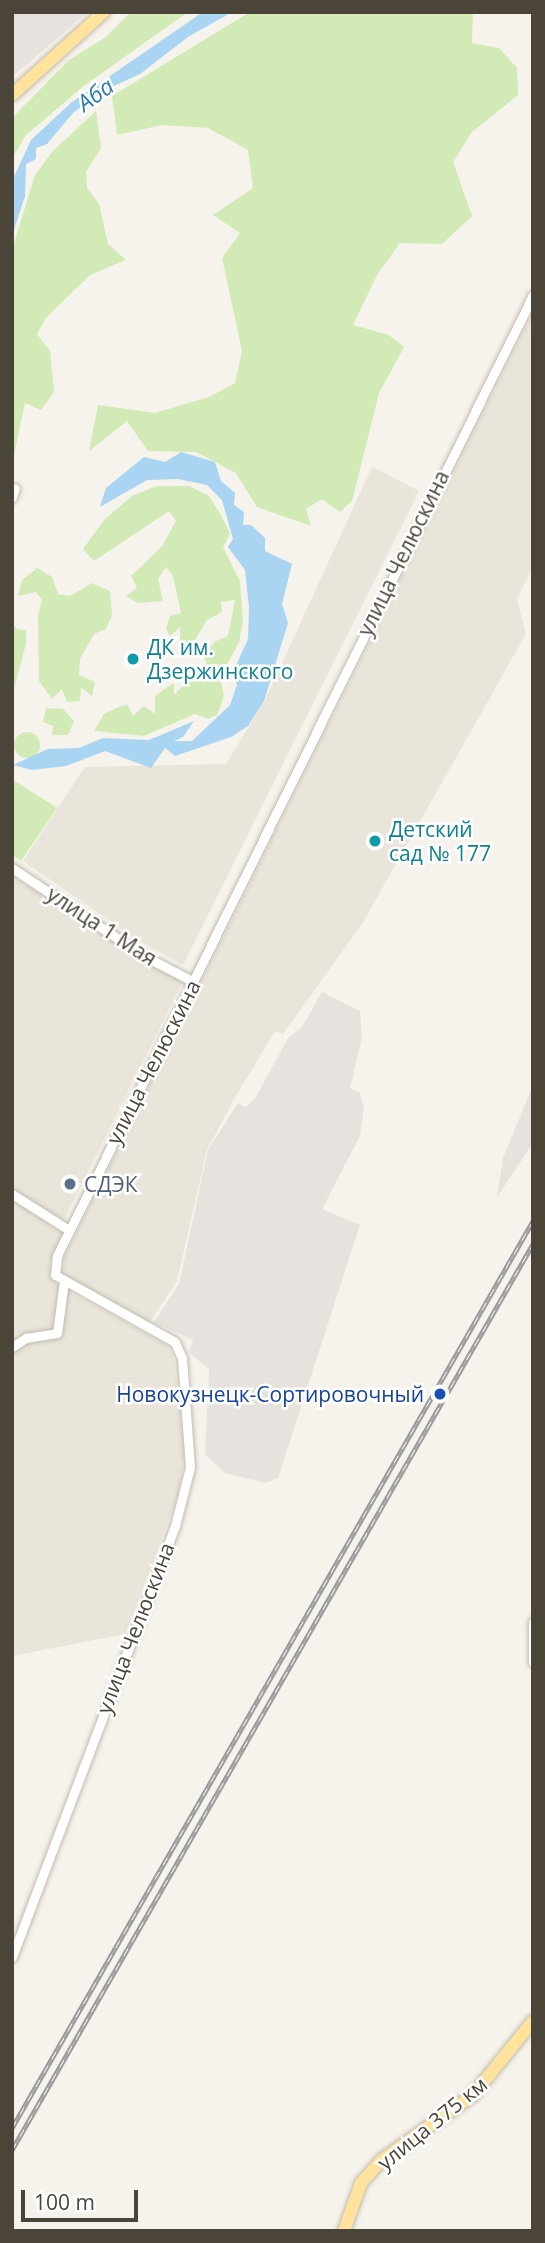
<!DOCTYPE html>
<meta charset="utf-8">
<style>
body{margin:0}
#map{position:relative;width:545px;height:2243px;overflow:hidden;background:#f6f3ec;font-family:"Open Sans",sans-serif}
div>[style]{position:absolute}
.residential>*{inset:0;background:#eae5da}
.industrial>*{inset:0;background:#e6e2dd}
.green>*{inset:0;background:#d2eab5}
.round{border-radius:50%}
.water>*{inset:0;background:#a9d4f2}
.roads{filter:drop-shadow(0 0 2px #c2bbae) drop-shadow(0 0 2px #c2bbae)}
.minor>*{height:9px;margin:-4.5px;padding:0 4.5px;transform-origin:4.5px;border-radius:4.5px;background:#fff}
.major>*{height:12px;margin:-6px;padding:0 6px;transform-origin:6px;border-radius:6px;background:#ffe39c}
.rail>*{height:5px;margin-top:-2.5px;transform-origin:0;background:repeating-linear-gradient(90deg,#fff 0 8px,#9a9a9a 0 16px);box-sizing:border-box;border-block:2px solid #9a9a9a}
.dots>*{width:19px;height:19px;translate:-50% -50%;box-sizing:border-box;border:4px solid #fff;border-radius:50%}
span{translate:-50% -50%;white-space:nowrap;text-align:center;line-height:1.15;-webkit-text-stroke:5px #fff;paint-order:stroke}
.street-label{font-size:21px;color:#4b4439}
.culture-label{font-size:21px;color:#0d838f}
.left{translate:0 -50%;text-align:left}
.service-label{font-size:21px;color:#4e5e75}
.transit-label{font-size:21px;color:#164399}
.right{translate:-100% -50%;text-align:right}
.water-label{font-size:23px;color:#2e7ab2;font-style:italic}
.frame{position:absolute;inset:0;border:14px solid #4b4439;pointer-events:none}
.scale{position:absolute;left:21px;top:2190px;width:117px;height:32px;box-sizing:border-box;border:4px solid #4b4439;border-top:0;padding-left:9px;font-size:21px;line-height:24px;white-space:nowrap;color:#4b4439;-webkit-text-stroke:5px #fff;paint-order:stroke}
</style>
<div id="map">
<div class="residential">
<div style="clip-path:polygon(533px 313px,533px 566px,517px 599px,526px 634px,362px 924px,283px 1034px,275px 1031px,233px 1101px,207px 1150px,177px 1281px,150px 1322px,68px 1279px,63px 1274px,64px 1258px)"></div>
<div style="clip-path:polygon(372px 467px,419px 491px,183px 965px,138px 940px,23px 861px,85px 767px,226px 764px,265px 700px)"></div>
<div style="clip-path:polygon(12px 876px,183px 981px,63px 1222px,12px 1189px)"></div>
<div style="clip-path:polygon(12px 1200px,63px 1233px,49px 1267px,57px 1285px,165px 1344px,173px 1354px,185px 1450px,178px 1495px,125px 1634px,12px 1656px)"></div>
</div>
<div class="industrial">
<div style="clip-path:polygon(12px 12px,88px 12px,12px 77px)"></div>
<div style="clip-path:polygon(322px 992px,360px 1011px,362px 1037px,350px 1088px,360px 1093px,364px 1108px,360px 1136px,322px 1209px,360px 1225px,278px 1478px,265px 1483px,225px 1473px,205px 1454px,209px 1369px,189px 1352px,193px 1340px,154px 1322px,179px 1284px,208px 1150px,238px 1103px,245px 1107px,255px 1099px,288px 1038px,302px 1027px)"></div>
<div style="clip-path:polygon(533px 1085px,533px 1143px,497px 1197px,503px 1158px)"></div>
</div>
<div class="green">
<div style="clip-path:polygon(131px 12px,188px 12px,85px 85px,26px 135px,12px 159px,12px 118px,69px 60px,106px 37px)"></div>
<div style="clip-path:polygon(250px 12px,473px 12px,472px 43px,499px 48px,517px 68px,518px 95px,472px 132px,453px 162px,472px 216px,442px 244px,400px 243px,377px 275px,353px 325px,389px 335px,404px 347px,379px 393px,352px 501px,340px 512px,322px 499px,306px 509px,311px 526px,257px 507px,236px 473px,196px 452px,148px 451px,127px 421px,89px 451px,98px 405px,155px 413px,209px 397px,235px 383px,242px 351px,222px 258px,240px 233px,213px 215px,253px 188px,248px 150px,208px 128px,162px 125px,117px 135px,112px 96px)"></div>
<div style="clip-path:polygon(96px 111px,101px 148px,86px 172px,87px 188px,99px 204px,108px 244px,126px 260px,90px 275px,46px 318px,37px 334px,50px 351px,54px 392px,41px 410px,25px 403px,12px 465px,12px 250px,35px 175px,52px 152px)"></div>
<div style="clip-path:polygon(157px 486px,189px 486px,209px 496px,221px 515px,230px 534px,223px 547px,240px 581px,243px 621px,239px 642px,220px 678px,224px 696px,217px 715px,208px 719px,195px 714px,144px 736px,94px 731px,104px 714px,121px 706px,128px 705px,133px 716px,144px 706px,155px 714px,155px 696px,166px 688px,174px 683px,174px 695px,196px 671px,210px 672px,204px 657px,214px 642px,228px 636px,235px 600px,221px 602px,222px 612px,207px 620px,192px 645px,180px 650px,180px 627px,170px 636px,166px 629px,170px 616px,181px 613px,173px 576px,166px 567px,158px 579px,163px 601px,138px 603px,126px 596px,137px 588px,131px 576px,162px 546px,176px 521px,169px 511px,94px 561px,83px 549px,104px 520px,132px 496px)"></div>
<div style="clip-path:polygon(37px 568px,52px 577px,58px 594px,70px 596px,92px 583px,110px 591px,112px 615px,106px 629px,94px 634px,80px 659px,79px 675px,95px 682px,92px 696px,81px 687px,80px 701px,67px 702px,62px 689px,52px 699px,39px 681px,38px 615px,42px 600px,36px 592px,18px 596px,22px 580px)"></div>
<div style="clip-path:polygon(12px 622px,17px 629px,26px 630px,26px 644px,12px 696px)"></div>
<div style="clip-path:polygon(46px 708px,63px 709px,74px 721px,68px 735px,52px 735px,53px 726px,43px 722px)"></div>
<div class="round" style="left:14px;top:732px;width:26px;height:26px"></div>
<div style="clip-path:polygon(12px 779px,57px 808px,21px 861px,12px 855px)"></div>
</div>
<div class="water">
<div style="clip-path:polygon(203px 12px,232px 12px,188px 37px,140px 74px,105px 90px,73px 113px,47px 144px,36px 148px,36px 159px,26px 164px,25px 196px,12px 236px,12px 181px,31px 140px,72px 102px)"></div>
<div style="clip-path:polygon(181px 452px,215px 462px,221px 481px,235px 493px,234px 505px,244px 512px,243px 525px,251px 525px,265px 538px,265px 551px,292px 564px,282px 604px,288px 623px,264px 701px,248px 726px,231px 737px,175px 756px,165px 748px,151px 768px,105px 751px,66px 766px,32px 770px,13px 765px,48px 749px,79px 748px,103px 738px,149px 740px,194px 721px,183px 737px,174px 741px,192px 741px,230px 705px,237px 685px,234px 670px,248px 639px,249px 608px,245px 570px,228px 547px,233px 539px,222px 500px,207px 485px,178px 479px,147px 480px,100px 507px,106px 488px,144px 457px,165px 462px)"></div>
</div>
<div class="roads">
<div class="minor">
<div style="left:12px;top:497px;width:9px;rotate:-72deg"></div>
<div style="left:12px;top:868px;width:159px;rotate:33.7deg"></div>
<div style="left:144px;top:956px;width:56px;rotate:27.5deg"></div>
<div style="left:12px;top:1194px;width:67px;rotate:32.3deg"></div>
<div style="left:12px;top:1347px;width:17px;rotate:-33deg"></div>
<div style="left:26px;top:1338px;width:31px;rotate:-9deg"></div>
<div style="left:57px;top:1333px;width:52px;rotate:-82.3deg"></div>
<div style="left:533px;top:1622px;width:40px;rotate:90deg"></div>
<div style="left:12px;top:1957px;width:461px;rotate:-69.3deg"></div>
<div style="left:175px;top:1526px;width:61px;rotate:-75.7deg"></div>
<div style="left:190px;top:1467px;width:109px;rotate:-94.2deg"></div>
<div style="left:182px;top:1358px;width:17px;rotate:-114deg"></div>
<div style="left:175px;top:1342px;width:137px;rotate:-150.8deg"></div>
<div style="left:55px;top:1275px;width:19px;rotate:-84deg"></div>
<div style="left:57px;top:1256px;width:1072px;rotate:-63.65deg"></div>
</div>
<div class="major">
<div style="left:12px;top:95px;width:124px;rotate:-42.1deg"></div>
<div style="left:344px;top:2231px;width:51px;rotate:-70.5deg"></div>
<div style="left:361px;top:2183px;width:31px;rotate:-48deg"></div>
<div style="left:382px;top:2160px;width:112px;rotate:-35.5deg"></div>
<div style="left:473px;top:2095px;width:95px;rotate:-51deg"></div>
</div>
</div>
<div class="rail">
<div style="left:12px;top:2128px;width:1046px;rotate:-60.13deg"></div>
<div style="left:12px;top:2150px;width:1045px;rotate:-60.1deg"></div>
</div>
<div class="dots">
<div style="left:133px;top:659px;background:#0f9aa8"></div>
<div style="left:375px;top:841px;background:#0f9aa8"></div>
<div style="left:70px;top:1184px;background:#5c6f8a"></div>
<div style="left:440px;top:1394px;background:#1a4fb4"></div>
</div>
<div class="street-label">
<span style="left:403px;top:553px;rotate:-64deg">улица Челюскина</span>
<span style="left:102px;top:926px;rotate:33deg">улица 1 Мая</span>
<span style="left:153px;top:1062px;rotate:-63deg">улица Челюскина</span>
<span style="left:135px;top:1628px;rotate:-69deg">улица Челюскина</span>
<span style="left:432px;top:2123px;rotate:-39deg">улица 375 км</span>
</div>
<div class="culture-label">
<span class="left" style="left:147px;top:659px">ДК им.<br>Дзержинского</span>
<span class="left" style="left:389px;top:841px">Детский<br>сад № 177</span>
</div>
<div class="service-label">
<span class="left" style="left:84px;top:1184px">СДЭК</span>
</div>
<div class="transit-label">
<span class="right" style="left:424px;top:1394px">Новокузнецк-Сортировочный</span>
</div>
<div class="water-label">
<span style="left:95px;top:94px;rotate:-36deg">Аба</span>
</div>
<div class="frame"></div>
<div class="scale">100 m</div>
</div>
